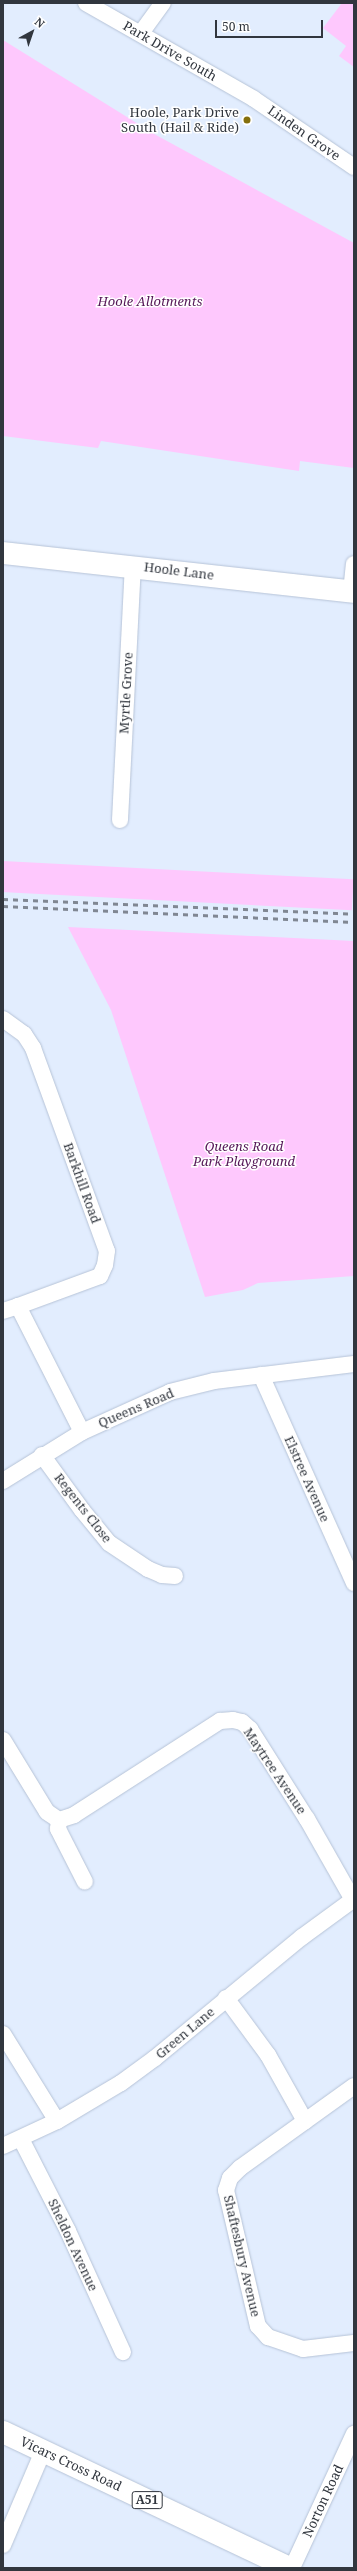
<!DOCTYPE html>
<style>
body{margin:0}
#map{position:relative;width:357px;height:2571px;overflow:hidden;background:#e2edfe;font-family:"Noto Serif",serif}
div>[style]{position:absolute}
.green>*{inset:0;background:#fec8fd;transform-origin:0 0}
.roads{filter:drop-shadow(0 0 1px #b6c3d7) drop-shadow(0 0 1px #b6c3d7)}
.street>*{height:16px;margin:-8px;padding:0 8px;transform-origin:8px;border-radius:8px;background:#fff}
.secondary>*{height:22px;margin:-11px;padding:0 11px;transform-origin:11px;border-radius:11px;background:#fff}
.highway>*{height:22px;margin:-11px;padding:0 11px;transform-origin:11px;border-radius:11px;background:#fff}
.rail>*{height:3px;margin-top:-1.5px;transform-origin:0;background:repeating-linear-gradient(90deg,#808793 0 5px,transparent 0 10px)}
.dots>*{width:11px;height:11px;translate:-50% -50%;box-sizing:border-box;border:2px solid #fff;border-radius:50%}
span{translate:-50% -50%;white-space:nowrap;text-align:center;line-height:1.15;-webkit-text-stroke:3px #fff;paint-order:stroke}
.shield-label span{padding:1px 3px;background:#fff;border:1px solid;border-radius:3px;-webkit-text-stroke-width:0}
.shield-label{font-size:12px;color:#31363e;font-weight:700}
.street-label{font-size:13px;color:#31363e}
.poi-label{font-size:13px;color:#31363e}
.right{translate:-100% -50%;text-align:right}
.park-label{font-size:13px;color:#561758;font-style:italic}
.frame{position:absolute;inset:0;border:4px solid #31363e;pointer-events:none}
.north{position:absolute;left:12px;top:12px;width:40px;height:40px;-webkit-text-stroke:3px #fff;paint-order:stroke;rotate:40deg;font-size:11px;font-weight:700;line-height:16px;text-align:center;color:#31363e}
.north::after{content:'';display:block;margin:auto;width:14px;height:18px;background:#31363e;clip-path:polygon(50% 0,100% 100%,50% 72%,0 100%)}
.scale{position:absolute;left:215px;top:20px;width:108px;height:18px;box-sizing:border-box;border:2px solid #31363e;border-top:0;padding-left:5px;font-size:12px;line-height:14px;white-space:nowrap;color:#31363e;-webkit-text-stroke:3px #fff;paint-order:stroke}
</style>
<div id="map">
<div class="green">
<div style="clip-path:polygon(342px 3px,354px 3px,354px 67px,339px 56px,346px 46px,323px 28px)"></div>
<div style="clip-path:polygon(3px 40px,156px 135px,354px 243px,354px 468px,300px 461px,299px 471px,101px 441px,98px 448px,3px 436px)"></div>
<div style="left:3px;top:861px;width:351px;height:31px;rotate:3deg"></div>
<div style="clip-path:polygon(68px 927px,354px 941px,354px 1276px,258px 1283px,243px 1290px,205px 1297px,111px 1010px)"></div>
</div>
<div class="roads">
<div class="street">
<div style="left:86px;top:3px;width:193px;rotate:29.7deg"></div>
<div style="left:254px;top:99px;width:121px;rotate:34.2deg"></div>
<div style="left:141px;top:33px;width:37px;rotate:-54deg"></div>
<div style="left:351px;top:592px;width:28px;rotate:-84deg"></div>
<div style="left:120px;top:820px;width:254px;rotate:-87.1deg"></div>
<div style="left:3px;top:1019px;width:26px;rotate:36deg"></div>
<div style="left:24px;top:1034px;width:17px;rotate:57deg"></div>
<div style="left:33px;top:1048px;width:216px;rotate:70deg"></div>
<div style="left:107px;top:1251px;width:14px;rotate:98deg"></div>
<div style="left:105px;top:1265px;width:12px;rotate:114deg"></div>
<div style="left:100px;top:1276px;width:87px;rotate:159.9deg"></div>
<div style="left:3px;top:1311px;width:16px;rotate:-18deg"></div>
<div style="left:18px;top:1306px;width:141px;rotate:63.1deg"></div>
<div style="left:261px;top:1375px;width:228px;rotate:65.9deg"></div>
<div style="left:42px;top:1455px;width:68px;rotate:54deg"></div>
<div style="left:82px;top:1510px;width:43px;rotate:50.7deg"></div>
<div style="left:109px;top:1543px;width:47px;rotate:33.7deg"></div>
<div style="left:148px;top:1569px;width:15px;rotate:23deg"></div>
<div style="left:162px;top:1575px;width:13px;rotate:4deg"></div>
<div style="left:3px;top:1481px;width:93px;rotate:-31.8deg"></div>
<div style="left:82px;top:1432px;width:97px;rotate:-24.4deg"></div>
<div style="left:170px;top:1392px;width:45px;rotate:-14deg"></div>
<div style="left:214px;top:1381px;width:141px;rotate:-6.9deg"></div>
<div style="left:3px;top:1740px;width:84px;rotate:58.6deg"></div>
<div style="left:47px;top:1812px;width:14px;rotate:34deg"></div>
<div style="left:59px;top:1820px;width:16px;rotate:-18deg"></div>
<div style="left:74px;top:1815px;width:174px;rotate:-32.8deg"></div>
<div style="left:220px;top:1721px;width:13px;rotate:-4deg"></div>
<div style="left:233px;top:1720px;width:9px;rotate:13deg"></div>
<div style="left:242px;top:1722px;width:11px;rotate:41deg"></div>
<div style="left:250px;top:1729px;width:107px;rotate:57.7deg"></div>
<div style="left:307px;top:1819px;width:93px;rotate:60.4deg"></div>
<div style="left:59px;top:1820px;width:9px;rotate:96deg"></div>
<div style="left:58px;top:1829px;width:59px;rotate:63deg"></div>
<div style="left:226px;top:1998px;width:71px;rotate:53.6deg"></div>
<div style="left:268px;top:2055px;width:76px;rotate:60.7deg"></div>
<div style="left:3px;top:2034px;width:102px;rotate:58.2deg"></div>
<div style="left:354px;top:2086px;width:140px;rotate:144.3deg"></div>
<div style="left:240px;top:2168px;width:14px;rotate:135deg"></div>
<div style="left:230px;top:2178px;width:13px;rotate:108deg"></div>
<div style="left:226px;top:2190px;width:140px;rotate:76.8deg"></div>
<div style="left:258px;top:2326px;width:15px;rotate:48deg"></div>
<div style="left:268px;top:2337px;width:37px;rotate:19deg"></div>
<div style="left:303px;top:2349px;width:51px;rotate:-6.7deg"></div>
<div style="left:21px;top:2139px;width:103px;rotate:62.9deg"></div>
<div style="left:68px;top:2231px;width:133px;rotate:65.6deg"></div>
<div style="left:3px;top:2146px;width:60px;rotate:-24.8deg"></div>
<div style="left:57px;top:2121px;width:74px;rotate:-30.7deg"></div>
<div style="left:121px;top:2083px;width:42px;rotate:-36.3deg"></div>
<div style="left:155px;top:2058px;width:190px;rotate:-39.5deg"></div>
<div style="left:302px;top:1937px;width:64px;rotate:-36.2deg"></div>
<div style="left:3px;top:2545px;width:102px;rotate:-66.9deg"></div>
<div style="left:292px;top:2568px;width:148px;rotate:-65.2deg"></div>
</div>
<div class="secondary">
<div style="left:3px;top:553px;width:353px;rotate:6.3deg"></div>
</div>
<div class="highway">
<div style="left:3px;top:2432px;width:318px;rotate:25.4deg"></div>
</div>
</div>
<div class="rail">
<div style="left:3px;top:899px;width:351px;rotate:2.4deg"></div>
<div style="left:3px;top:906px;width:351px;rotate:2.6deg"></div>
</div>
<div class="dots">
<div style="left:247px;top:120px;background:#846f0d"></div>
</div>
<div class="shield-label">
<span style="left:147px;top:2500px">A51</span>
</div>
<div class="street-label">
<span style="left:170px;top:51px;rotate:30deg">Park Drive South</span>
<span style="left:304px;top:133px;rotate:35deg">Linden Grove</span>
<span style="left:179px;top:571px;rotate:7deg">Hoole Lane</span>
<span style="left:126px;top:693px;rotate:-87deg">Myrtle Grove</span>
<span style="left:82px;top:1183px;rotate:70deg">Barkhill Road</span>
<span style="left:136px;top:1408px;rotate:-23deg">Queens Road</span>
<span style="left:307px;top:1479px;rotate:66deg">Elstree Avenue</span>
<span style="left:83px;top:1508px;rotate:52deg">Regents Close</span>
<span style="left:275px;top:1771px;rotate:56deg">Maytree Avenue</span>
<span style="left:185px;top:2033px;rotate:-40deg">Green Lane</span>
<span style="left:73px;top:2245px;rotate:65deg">Sheldon Avenue</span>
<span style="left:242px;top:2256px;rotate:77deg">Shaftesbury Avenue</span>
<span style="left:71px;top:2464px;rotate:25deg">Vicars Cross Road</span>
<span style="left:323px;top:2501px;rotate:-65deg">Norton Road</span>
</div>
<div class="poi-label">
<span class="right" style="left:239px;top:120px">Hoole, Park Drive<br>South (Hail &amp; Ride)</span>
</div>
<div class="park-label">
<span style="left:150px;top:301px">Hoole Allotments</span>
<span style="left:244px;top:1154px">Queens Road<br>Park Playground</span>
</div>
<div class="frame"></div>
<div class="north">N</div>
<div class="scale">50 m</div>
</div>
